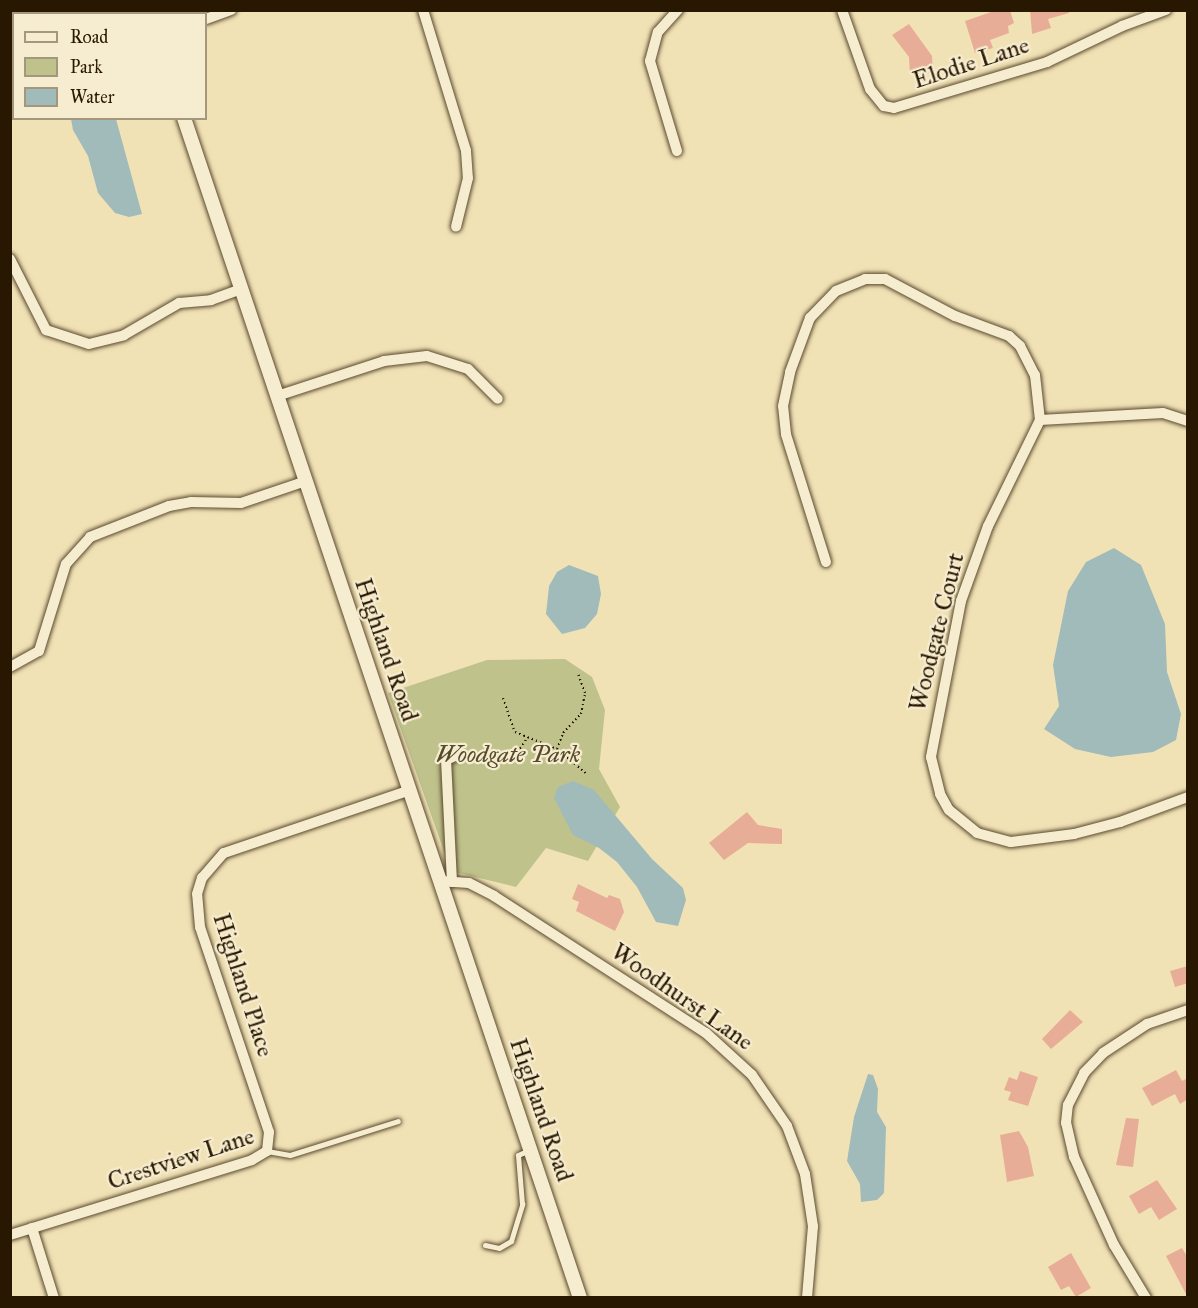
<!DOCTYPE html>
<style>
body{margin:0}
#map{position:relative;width:1198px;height:1308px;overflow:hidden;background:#f1e2b6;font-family:"IM FELL Great Primer",serif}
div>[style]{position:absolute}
.green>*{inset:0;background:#bfc28b}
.water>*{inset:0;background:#a0bbb9}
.building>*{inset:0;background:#e8ad97}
.path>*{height:2px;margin-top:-1px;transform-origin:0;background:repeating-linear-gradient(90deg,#281801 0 1.5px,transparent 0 4.5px)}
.roads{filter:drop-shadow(0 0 2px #5a4a2e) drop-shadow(0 0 2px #5a4a2e)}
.service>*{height:5px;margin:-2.5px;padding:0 2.5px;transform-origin:2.5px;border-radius:2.5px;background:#f6ecd0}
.minor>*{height:10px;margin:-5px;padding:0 5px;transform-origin:5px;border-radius:5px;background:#f6ecd0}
.tertiary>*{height:14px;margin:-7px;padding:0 7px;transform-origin:7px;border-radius:7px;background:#f6ecd0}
span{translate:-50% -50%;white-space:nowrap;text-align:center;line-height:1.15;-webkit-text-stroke:4.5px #f6ecd0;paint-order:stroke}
.street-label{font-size:24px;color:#281801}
.park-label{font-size:24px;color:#554b2a;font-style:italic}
.frame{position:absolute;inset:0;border:12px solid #281801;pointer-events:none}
.legend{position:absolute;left:12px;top:12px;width:195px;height:108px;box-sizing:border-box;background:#f6ecd0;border:2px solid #a4977d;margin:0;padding:8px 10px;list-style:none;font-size:18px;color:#281801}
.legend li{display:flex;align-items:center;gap:12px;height:30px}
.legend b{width:30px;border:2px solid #a4977d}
</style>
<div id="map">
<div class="green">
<div style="clip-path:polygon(565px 659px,592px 677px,605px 710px,599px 769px,620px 807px,588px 861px,546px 848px,516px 887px,451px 871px,388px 693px,487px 660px)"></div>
</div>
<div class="water">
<div style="clip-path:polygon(71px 119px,116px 119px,142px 214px,129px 217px,115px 213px,98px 193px,88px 156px,73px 130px)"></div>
<div style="clip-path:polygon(1114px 548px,1141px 565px,1165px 624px,1167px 672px,1181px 714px,1176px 740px,1153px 752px,1111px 757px,1075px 749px,1044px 729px,1059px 706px,1053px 665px,1068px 591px,1086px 562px)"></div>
<div style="clip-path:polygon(569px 565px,598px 576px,601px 594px,597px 614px,585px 628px,562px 634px,546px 614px,547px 605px,549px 586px,557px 572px)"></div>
<div style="clip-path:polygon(573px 781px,594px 790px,652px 859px,683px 888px,686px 900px,678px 926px,656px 922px,637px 887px,617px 862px,599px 848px,573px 835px,554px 798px,558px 787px)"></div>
<div style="clip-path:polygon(868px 1074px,873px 1075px,878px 1089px,877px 1112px,886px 1127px,884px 1193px,877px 1200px,861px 1202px,860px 1184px,847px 1161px,854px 1117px)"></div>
</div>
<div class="building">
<div style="clip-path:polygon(1010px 10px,1014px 23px,1008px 26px,1009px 33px,990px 40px,993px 48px,975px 53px,965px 21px,994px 11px)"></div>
<div style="clip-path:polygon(1030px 10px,1069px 10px,1069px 13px,1048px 19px,1051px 28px,1032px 34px)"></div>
<div style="clip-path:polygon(909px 24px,932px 56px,933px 73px,910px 74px,909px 57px,892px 35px)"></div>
<div style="clip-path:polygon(747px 812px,758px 825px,782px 829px,782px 844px,748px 843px,724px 860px,709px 843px)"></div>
<div style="clip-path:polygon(578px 884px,607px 898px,609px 895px,620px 899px,624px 912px,615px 931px,576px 911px,579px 902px,572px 899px)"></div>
<div style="clip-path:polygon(1188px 966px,1188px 983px,1175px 987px,1170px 971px)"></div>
<div style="clip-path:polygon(1070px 1010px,1083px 1022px,1051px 1049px,1042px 1039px)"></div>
<div style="clip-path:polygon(1176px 1070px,1182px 1081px,1188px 1078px,1188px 1099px,1180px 1104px,1175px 1094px,1152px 1106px,1142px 1088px)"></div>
<div style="clip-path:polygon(1020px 1071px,1038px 1077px,1028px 1106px,1008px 1100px,1011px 1092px,1004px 1090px,1009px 1077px,1017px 1080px)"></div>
<div style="clip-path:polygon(1126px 1118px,1139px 1119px,1133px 1167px,1116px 1165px)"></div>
<div style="clip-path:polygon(1019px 1131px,1028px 1147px,1034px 1176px,1007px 1182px,1000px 1135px)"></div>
<div style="clip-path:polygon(1157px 1180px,1177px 1209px,1159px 1220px,1151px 1207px,1139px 1214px,1129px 1196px)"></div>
<div style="clip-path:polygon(1182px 1248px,1188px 1258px,1188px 1298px,1166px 1256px)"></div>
<div style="clip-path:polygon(1071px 1253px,1091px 1288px,1076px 1297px,1069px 1286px,1061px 1290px,1048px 1267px)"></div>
</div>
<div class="path">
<div style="left:503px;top:698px;width:36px;rotate:71deg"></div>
<div style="left:515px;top:732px;width:45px;rotate:22deg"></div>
<div style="left:557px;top:749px;width:40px;rotate:40deg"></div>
<div style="left:557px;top:749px;width:17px;rotate:-69deg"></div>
<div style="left:563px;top:733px;width:26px;rotate:-47deg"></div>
<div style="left:581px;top:714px;width:21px;rotate:-79deg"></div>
<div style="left:585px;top:693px;width:20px;rotate:-110deg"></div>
<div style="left:515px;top:756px;width:22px;rotate:-56deg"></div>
</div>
<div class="roads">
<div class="service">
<div style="left:267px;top:1151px;width:23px;rotate:10deg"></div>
<div style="left:290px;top:1155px;width:113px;rotate:-17.5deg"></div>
<div style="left:485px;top:1245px;width:14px;rotate:12deg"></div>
<div style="left:499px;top:1248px;width:14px;rotate:-30deg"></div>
<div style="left:511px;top:1241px;width:39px;rotate:-73deg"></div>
<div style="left:522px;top:1204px;width:49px;rotate:-94.7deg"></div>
<div style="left:518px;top:1155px;width:12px;rotate:-24deg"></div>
</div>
<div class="minor">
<div style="left:423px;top:10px;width:147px;rotate:73deg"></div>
<div style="left:466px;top:151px;width:27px;rotate:86deg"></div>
<div style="left:468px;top:178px;width:50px;rotate:103.8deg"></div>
<div style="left:842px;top:10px;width:84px;rotate:70.5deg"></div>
<div style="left:870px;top:89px;width:22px;rotate:51deg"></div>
<div style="left:884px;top:106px;width:10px;rotate:11deg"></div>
<div style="left:894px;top:108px;width:160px;rotate:-16.7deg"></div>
<div style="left:1047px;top:62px;width:83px;rotate:-25.6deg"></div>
<div style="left:1122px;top:26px;width:47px;rotate:-20deg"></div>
<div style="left:206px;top:19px;width:27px;rotate:-20deg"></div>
<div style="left:677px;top:151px;width:94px;rotate:-106.7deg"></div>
<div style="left:650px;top:61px;width:30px;rotate:-75deg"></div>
<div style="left:658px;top:32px;width:30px;rotate:-48deg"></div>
<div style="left:10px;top:259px;width:80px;rotate:63.1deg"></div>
<div style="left:46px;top:330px;width:45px;rotate:18deg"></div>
<div style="left:89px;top:344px;width:36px;rotate:-14deg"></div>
<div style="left:124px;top:335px;width:64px;rotate:-30.2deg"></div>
<div style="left:179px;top:303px;width:32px;rotate:-5deg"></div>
<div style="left:211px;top:300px;width:33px;rotate:-20deg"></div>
<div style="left:277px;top:396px;width:113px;rotate:-18.1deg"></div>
<div style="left:384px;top:361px;width:43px;rotate:-6.6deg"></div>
<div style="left:427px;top:356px;width:43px;rotate:17.6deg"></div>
<div style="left:468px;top:369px;width:42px;rotate:45deg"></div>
<div style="left:1040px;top:420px;width:123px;rotate:-3.3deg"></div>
<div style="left:1163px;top:413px;width:26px;rotate:18deg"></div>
<div style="left:826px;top:562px;width:134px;rotate:-107.4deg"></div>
<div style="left:786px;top:434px;width:28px;rotate:-96deg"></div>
<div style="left:783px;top:406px;width:35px;rotate:-78deg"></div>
<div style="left:790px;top:372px;width:58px;rotate:-69.7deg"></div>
<div style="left:810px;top:318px;width:37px;rotate:-46deg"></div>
<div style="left:836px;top:291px;width:31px;rotate:-22deg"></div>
<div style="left:865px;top:279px;width:20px"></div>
<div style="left:885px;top:279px;width:79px;rotate:27.9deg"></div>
<div style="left:955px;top:316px;width:58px;rotate:20.3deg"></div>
<div style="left:1009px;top:336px;width:15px;rotate:42deg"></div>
<div style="left:1020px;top:346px;width:33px;rotate:63deg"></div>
<div style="left:1035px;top:375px;width:45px;rotate:83.7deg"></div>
<div style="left:1040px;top:420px;width:118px;rotate:116.1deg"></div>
<div style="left:988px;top:526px;width:80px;rotate:109.8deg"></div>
<div style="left:961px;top:601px;width:159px;rotate:100.9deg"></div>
<div style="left:931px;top:757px;width:38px;rotate:76deg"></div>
<div style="left:940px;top:794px;width:18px;rotate:61deg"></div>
<div style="left:949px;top:810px;width:36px;rotate:39deg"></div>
<div style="left:977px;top:833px;width:35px;rotate:15deg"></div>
<div style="left:1011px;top:842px;width:64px;rotate:-7.2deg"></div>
<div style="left:1074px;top:834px;width:48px;rotate:-14.6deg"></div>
<div style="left:1120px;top:822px;width:72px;rotate:-20.2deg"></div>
<div style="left:10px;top:667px;width:33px;rotate:-29deg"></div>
<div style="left:39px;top:651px;width:91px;rotate:-72.8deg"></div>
<div style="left:66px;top:564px;width:36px;rotate:-48deg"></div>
<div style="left:90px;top:537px;width:85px;rotate:-21.4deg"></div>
<div style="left:169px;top:506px;width:22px;rotate:-10deg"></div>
<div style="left:191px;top:502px;width:50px;rotate:1.1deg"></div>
<div style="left:241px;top:503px;width:69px;rotate:-18.7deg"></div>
<div style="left:440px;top:881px;width:29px;rotate:4deg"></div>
<div style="left:469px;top:883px;width:28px;rotate:27deg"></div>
<div style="left:494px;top:896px;width:252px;rotate:32.9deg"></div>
<div style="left:706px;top:1033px;width:62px;rotate:42.4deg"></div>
<div style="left:752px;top:1075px;width:62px;rotate:55.5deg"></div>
<div style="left:787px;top:1126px;width:51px;rotate:69.4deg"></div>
<div style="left:805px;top:1174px;width:53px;rotate:81.3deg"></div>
<div style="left:813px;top:1226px;width:72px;rotate:94.8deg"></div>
<div style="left:452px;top:882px;width:122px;rotate:-92.8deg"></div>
<div style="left:446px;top:760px;width:10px;rotate:-24deg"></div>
<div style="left:32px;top:1228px;width:73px;rotate:72.6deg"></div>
<div style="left:10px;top:1235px;width:253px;rotate:-17.2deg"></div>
<div style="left:252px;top:1160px;width:17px;rotate:-31deg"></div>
<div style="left:267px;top:1151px;width:19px;rotate:-84deg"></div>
<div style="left:269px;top:1132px;width:216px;rotate:-108.6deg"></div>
<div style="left:200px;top:927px;width:33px;rotate:-95deg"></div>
<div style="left:197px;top:894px;width:17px;rotate:-73deg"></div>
<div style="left:202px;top:878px;width:33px;rotate:-49deg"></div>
<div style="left:224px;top:853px;width:196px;rotate:-18.7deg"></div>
<div style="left:1146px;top:1298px;width:62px;rotate:-121.1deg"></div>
<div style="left:1114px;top:1245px;width:97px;rotate:-114.4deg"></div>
<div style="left:1074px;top:1157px;width:35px;rotate:-103deg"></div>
<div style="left:1066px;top:1123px;width:18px;rotate:-84deg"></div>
<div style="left:1068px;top:1105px;width:36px;rotate:-63deg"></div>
<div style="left:1084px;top:1073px;width:28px;rotate:-46deg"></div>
<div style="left:1103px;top:1053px;width:53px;rotate:-33.4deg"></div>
<div style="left:1147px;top:1024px;width:43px;rotate:-18.9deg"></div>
</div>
<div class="tertiary">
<div style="left:146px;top:10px;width:4px;rotate:76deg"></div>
<div style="left:184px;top:118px;width:1245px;rotate:71.45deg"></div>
</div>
</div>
<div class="street-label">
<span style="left:971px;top:63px;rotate:-18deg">Elodie Lane</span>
<span style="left:937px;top:632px;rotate:-76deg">Woodgate Court</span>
<span style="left:386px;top:650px;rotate:71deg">Highland Road</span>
<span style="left:243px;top:985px;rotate:72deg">Highland Place</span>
<span style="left:682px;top:997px;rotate:35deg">Woodhurst Lane</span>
<span style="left:541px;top:1110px;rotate:71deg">Highland Road</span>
<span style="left:181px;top:1159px;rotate:-18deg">Crestview Lane</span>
</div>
<div class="park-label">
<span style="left:508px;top:755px">Woodgate Park</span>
</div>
<div class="frame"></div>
<ul class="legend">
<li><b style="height:8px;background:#f6ecd0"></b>Road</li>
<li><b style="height:16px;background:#bfc28b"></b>Park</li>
<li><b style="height:16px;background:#a0bbb9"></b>Water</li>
</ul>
</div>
